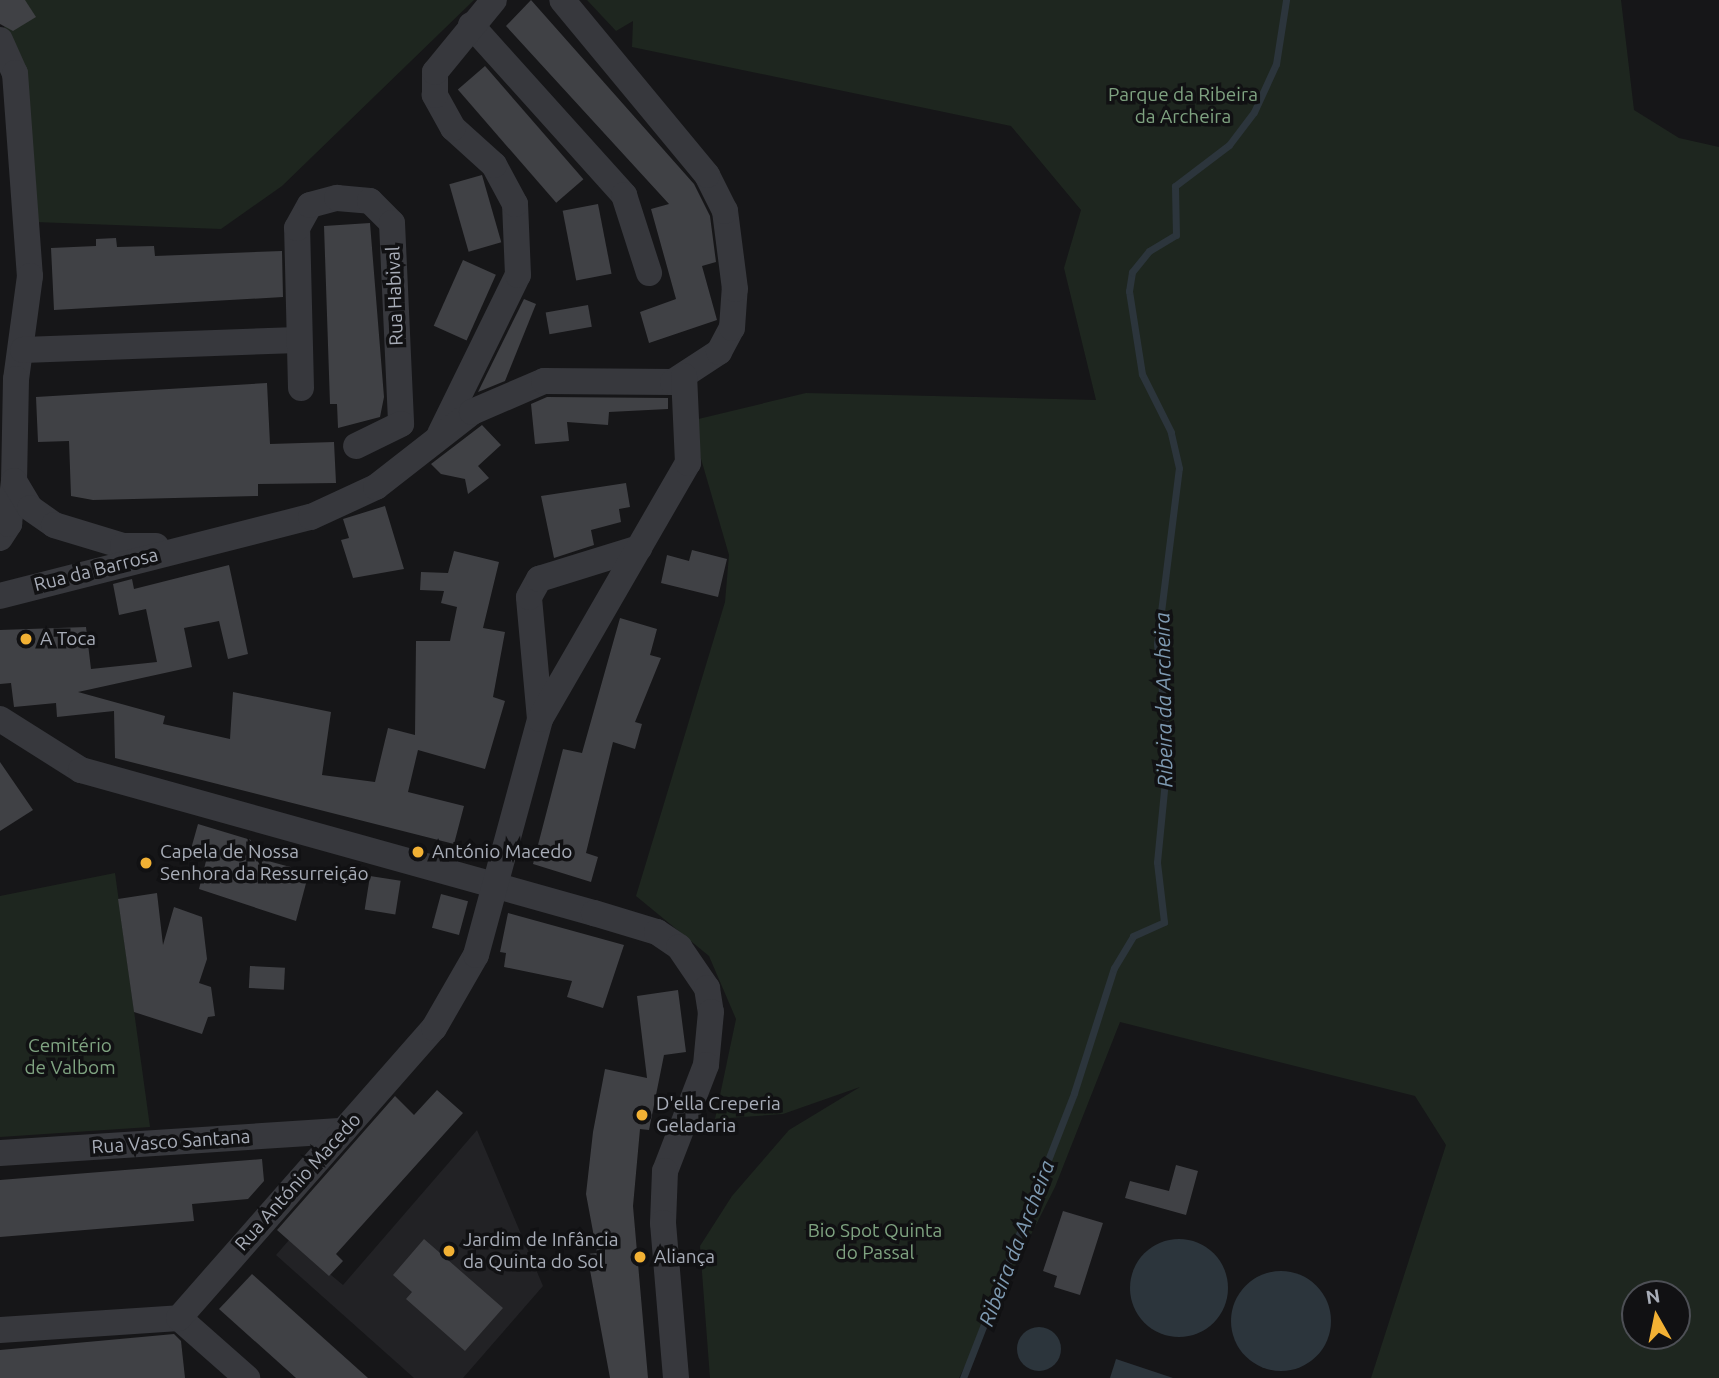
<!DOCTYPE html>
<meta charset="utf-8">
<style>
body{margin:0}
#map{position:relative;width:1719px;height:1378px;overflow:hidden;background:#161618;font-family:Ubuntu,sans-serif}
div>[style]{position:absolute}
.built>*{inset:0;background:#222225}
.green>*{inset:0;background:#1e261f}
.water>*{inset:0;background:#2c353c}
.round{border-radius:50%}
.stream>*{height:7px;margin:-3.5px;padding:0 3.5px;transform-origin:3.5px;border-radius:3.5px;background:#2c353c}
.building>*{inset:0;background:#404145;transform-origin:0 0}
.minor>*{height:26px;margin:-13px;padding:0 13px;transform-origin:13px;border-radius:13px;background:#37383d}
.dots>*{width:19px;height:19px;translate:-50% -50%;box-sizing:border-box;border:4px solid #111113;border-radius:50%}
span{translate:-50% -50%;white-space:nowrap;text-align:center;line-height:1.15;-webkit-text-stroke:7px #111113;paint-order:stroke}
.park-label{font-size:19px;color:#7fa381}
.street-label{font-size:19px;color:#a8adb8}
.poi-label{font-size:19px;color:#a8adb8}
.left{translate:0 -50%;text-align:left}
.water-label{font-size:21px;color:#7f9bb3;font-style:italic}
.north{position:absolute;left:1621px;top:1280px;width:70px;height:70px;box-sizing:border-box;background:#111113;border:2px solid #4d4f55;border-radius:50%;rotate:351deg;font-size:19px;font-weight:700;line-height:28px;text-align:center;color:#a8adb8}
.north::after{content:'';display:block;margin:auto;width:24px;height:32px;background:#f2b134;clip-path:polygon(50% 0,100% 100%,50% 72%,0 100%)}
</style>
<div id="map">
<div class="built">
<div style="clip-path:polygon(477px 1130px,543px 1286px,463px 1378px,414px 1378px,276px 1255px,289px 1240px,343px 1285px)"></div>
</div>
<div class="green">
<div style="clip-path:polygon(0 0,474px 0,282px 186px,221px 229px,35px 222px)"></div>
<div style="clip-path:polygon(evenodd,587px 0,1621px 0,1634px 110px,1679px 138px,1719px 147px,1719px 1378px,1371px 1378px,1446px 1145px,1415px 1096px,1120px 1022px,1055px 1187px,959px 1378px,710px 1378px,700px 1246px,732px 1196px,789px 1130px,860px 1087px,783px 1114px,715px 1119px,736px 1019px,709px 956px,636px 896px,725px 602px,729px 555px,690px 421px,806px 393px,1096px 400px,1064px 268px,1081px 210px,1011px 126px,632px 47px,633px 21px,616px 31px,587px 0,1635px 1294px,1677px 1294px,1677px 1336px,1635px 1336px,1635px 1294px)"></div>
<div style="clip-path:polygon(115px 873px,150px 1127px,0 1137px,0 896px)"></div>
</div>
<div class="water">
<div class="round" style="left:1130px;top:1239px;width:98px;height:98px"></div>
<div class="round" style="left:1231px;top:1271px;width:100px;height:100px"></div>
<div class="round" style="left:1017px;top:1327px;width:44px;height:44px"></div>
<div style="clip-path:polygon(1116px 1359px,1173px 1378px,1110px 1378px)"></div>
</div>
<div class="stream">
<div style="left:963px;top:1378px;width:306px;rotate:-68.7deg"></div>
<div style="left:1074px;top:1093px;width:131px;rotate:-72.3deg"></div>
<div style="left:1114px;top:968px;width:37px;rotate:-59deg"></div>
<div style="left:1133px;top:936px;width:34px;rotate:-24deg"></div>
<div style="left:1164px;top:922px;width:60px;rotate:-96.7deg"></div>
<div style="left:1157px;top:862px;width:113px;rotate:-84.4deg"></div>
<div style="left:1168px;top:750px;width:107px;rotate:-95.9deg"></div>
<div style="left:1157px;top:644px;width:177px;rotate:-82.9deg"></div>
<div style="left:1179px;top:468px;width:37px;rotate:-103deg"></div>
<div style="left:1171px;top:432px;width:65px;rotate:-116.6deg"></div>
<div style="left:1142px;top:374px;width:84px;rotate:-98.9deg"></div>
<div style="left:1129px;top:291px;width:19px;rotate:-81deg"></div>
<div style="left:1132px;top:272px;width:27px;rotate:-51deg"></div>
<div style="left:1149px;top:251px;width:31px;rotate:-31deg"></div>
<div style="left:1176px;top:235px;width:49px;rotate:-91.2deg"></div>
<div style="left:1175px;top:186px;width:68px;rotate:-37.2deg"></div>
<div style="left:1229px;top:145px;width:41px;rotate:-52.9deg"></div>
<div style="left:1254px;top:112px;width:53px;rotate:-65.4deg"></div>
<div style="left:1276px;top:64px;width:65px;rotate:-81.1deg"></div>
</div>
<div class="building">
<div style="clip-path:polygon(0 0,25px 0,36px 17px,13px 31px,0 24px)"></div>
<div style="clip-path:polygon(531px 0,694px 184px,710px 216px,716px 262px,702px 266px,717px 320px,649px 343px,640px 312px,676px 299px,651px 209px,669px 204px,506px 26px)"></div>
<div style="left:485px;top:66px;width:150px;height:36px;rotate:49deg"></div>
<div style="left:482px;top:175px;width:70px;height:34px;rotate:74deg"></div>
<div style="left:598px;top:204px;width:71px;height:36px;rotate:79deg"></div>
<div style="clip-path:polygon(370px 223px,384px 397px,380px 417px,338px 428px,337px 404px,330px 404px,324px 226px)"></div>
<div style="clip-path:polygon(116px 238px,117px 247px,154px 246px,155px 256px,282px 251px,283px 297px,54px 310px,51px 248px,96px 246px,96px 239px)"></div>
<div style="left:463px;top:260px;width:36px;height:72px;rotate:24deg"></div>
<div style="clip-path:polygon(524px 299px,536px 304px,505px 381px,478px 392px)"></div>
<div style="left:588px;top:305px;width:22px;height:43px;rotate:80deg"></div>
<div style="clip-path:polygon(267px 383px,270px 444px,334px 442px,336px 483px,258px 484px,258px 496px,93px 500px,71px 496px,69px 441px,38px 442px,36px 397px)"></div>
<div style="clip-path:polygon(547px 397px,668px 398px,668px 409px,609px 412px,608px 425px,567px 422px,569px 441px,535px 444px,531px 404px)"></div>
<div style="clip-path:polygon(482px 425px,501px 445px,478px 466px,489px 478px,468px 494px,465px 479px,441px 474px,431px 464px)"></div>
<div style="clip-path:polygon(626px 483px,630px 507px,619px 509px,621px 522px,591px 530px,594px 545px,554px 558px,541px 496px)"></div>
<div style="clip-path:polygon(385px 506px,404px 569px,353px 578px,341px 540px,349px 538px,343px 519px)"></div>
<div style="clip-path:polygon(692px 550px,727px 559px,718px 597px,661px 583px,667px 555px,689px 561px)"></div>
<div style="clip-path:polygon(454px 551px,499px 562px,483px 628px,505px 632px,493px 697px,505px 701px,485px 769px,418px 750px,408px 792px,464px 806px,454px 844px,115px 758px,114px 711px,57px 717px,56px 703px,14px 707px,11px 683px,0 684px,0 630px,86px 627px,91px 669px,157px 662px,146px 609px,119px 615px,113px 584px,132px 579px,134px 589px,229px 565px,248px 654px,228px 659px,219px 621px,184px 628px,192px 667px,78px 692px,165px 716px,163px 724px,230px 739px,233px 692px,331px 712px,322px 775px,375px 782px,388px 728px,415px 735px,416px 641px,450px 641px,457px 607px,441px 603px,444px 591px,420px 590px,421px 572px,448px 573px)"></div>
<div style="clip-path:polygon(620px 618px,657px 629px,650px 655px,661px 658px,635px 722px,642px 724px,635px 749px,613px 742px,586px 853px,598px 857px,591px 882px,533px 864px,563px 749px,582px 753px)"></div>
<div style="clip-path:polygon(0 762px,33px 810px,0 831px)"></div>
<div style="clip-path:polygon(198px 824px,251px 840px,246px 855px,309px 872px,296px 921px,199px 889px,206px 861px,189px 856px)"></div>
<div style="left:370px;top:876px;width:31px;height:34px;rotate:9deg"></div>
<div style="clip-path:polygon(157px 893px,163px 945px,174px 907px,202px 917px,207px 959px,199px 983px,211px 987px,215px 1016px,208px 1017px,202px 1034px,134px 1012px,118px 899px)"></div>
<div style="left:441px;top:894px;width:28px;height:35px;rotate:15deg"></div>
<div style="clip-path:polygon(508px 913px,624px 945px,603px 1008px,567px 997px,572px 981px,504px 967px,506px 953px,500px 952px)"></div>
<div style="left:250px;top:966px;width:35px;height:22px;rotate:3deg"></div>
<div style="clip-path:polygon(678px 990px,686px 1052px,664px 1055px,649px 1130px,640px 1129px,633px 1206px,648px 1378px,610px 1378px,587px 1254px,597px 1253px,586px 1194px,593px 1132px,605px 1069px,647px 1078px,637px 996px)"></div>
<div style="clip-path:polygon(437px 1090px,463px 1113px,336px 1254px,343px 1261px,329px 1276px,277px 1230px,395px 1096px,414px 1115px)"></div>
<div style="clip-path:polygon(262px 1159px,264px 1181px,248px 1199px,192px 1204px,194px 1221px,0 1237px,0 1180px)"></div>
<div style="clip-path:polygon(1176px 1165px,1198px 1171px,1186px 1215px,1125px 1198px,1130px 1181px,1169px 1191px)"></div>
<div style="clip-path:polygon(1063px 1211px,1103px 1223px,1080px 1295px,1054px 1287px,1057px 1276px,1043px 1271px)"></div>
<div style="clip-path:polygon(424px 1239px,503px 1308px,465px 1351px,406px 1299px,412px 1292px,393px 1275px)"></div>
<div style="clip-path:polygon(252px 1274px,368px 1378px,296px 1378px,219px 1309px)"></div>
<div style="clip-path:polygon(174px 1334px,181px 1341px,185px 1378px,0 1378px,0 1350px)"></div>
</div>
<div class="minor">
<div style="left:471px;top:25px;width:229px;rotate:48deg"></div>
<div style="left:624px;top:195px;width:82px;rotate:72.2deg"></div>
<div style="left:0;top:40px;width:36px;rotate:66deg"></div>
<div style="left:15px;top:73px;width:204px;rotate:85.8deg"></div>
<div style="left:30px;top:276px;width:104px;rotate:97.7deg"></div>
<div style="left:16px;top:379px;width:102px;rotate:91.1deg"></div>
<div style="left:23px;top:350px;width:275px;rotate:-2.1deg"></div>
<div style="left:301px;top:388px;width:160px;rotate:-91.4deg"></div>
<div style="left:297px;top:228px;width:26px;rotate:-61deg"></div>
<div style="left:310px;top:205px;width:28px;rotate:-15deg"></div>
<div style="left:337px;top:198px;width:33px;rotate:5deg"></div>
<div style="left:370px;top:201px;width:31px;rotate:45deg"></div>
<div style="left:392px;top:223px;width:201px;rotate:87.4deg"></div>
<div style="left:401px;top:424px;width:50px;rotate:153.9deg"></div>
<div style="left:440px;top:434px;width:177px;rotate:-63.9deg"></div>
<div style="left:518px;top:275px;width:71px;rotate:-92.4deg"></div>
<div style="left:515px;top:204px;width:44px;rotate:-118.3deg"></div>
<div style="left:494px;top:165px;width:55px;rotate:-137.9deg"></div>
<div style="left:453px;top:128px;width:38px;rotate:-119deg"></div>
<div style="left:435px;top:95px;width:23px;rotate:-90deg"></div>
<div style="left:435px;top:72px;width:93px;rotate:-50.7deg"></div>
<div style="left:0;top:538px;width:17px;rotate:-57deg"></div>
<div style="left:9px;top:524px;width:43px;rotate:-83.4deg"></div>
<div style="left:14px;top:481px;width:31px;rotate:59deg"></div>
<div style="left:30px;top:508px;width:29px;rotate:35deg"></div>
<div style="left:54px;top:525px;width:72px;rotate:16.9deg"></div>
<div style="left:123px;top:546px;width:33px"></div>
<div style="left:0;top:596px;width:321px;rotate:-14.3deg"></div>
<div style="left:311px;top:517px;width:72px;rotate:-24.8deg"></div>
<div style="left:376px;top:487px;width:122px;rotate:-38deg"></div>
<div style="left:472px;top:412px;width:78px;rotate:-23.3deg"></div>
<div style="left:544px;top:381px;width:129px;rotate:0.4deg"></div>
<div style="left:673px;top:382px;width:55px;rotate:-33.1deg"></div>
<div style="left:719px;top:352px;width:27px;rotate:-62deg"></div>
<div style="left:732px;top:328px;width:39px;rotate:-86deg"></div>
<div style="left:735px;top:289px;width:79px;rotate:-97.3deg"></div>
<div style="left:725px;top:211px;width:40px;rotate:-116.6deg"></div>
<div style="left:707px;top:175px;width:227px;rotate:-129.6deg"></div>
<div style="left:0;top:719px;width:96px;rotate:32.2deg"></div>
<div style="left:81px;top:770px;width:533px;rotate:15.58deg"></div>
<div style="left:594px;top:913px;width:66px;rotate:16.8deg"></div>
<div style="left:657px;top:932px;width:27px;rotate:34deg"></div>
<div style="left:679px;top:947px;width:50px;rotate:55.7deg"></div>
<div style="left:707px;top:988px;width:24px;rotate:81deg"></div>
<div style="left:711px;top:1012px;width:53px;rotate:95.4deg"></div>
<div style="left:706px;top:1065px;width:114px;rotate:111.1deg"></div>
<div style="left:665px;top:1171px;width:52px;rotate:92.2deg"></div>
<div style="left:663px;top:1223px;width:156px;rotate:85.2deg"></div>
<div style="left:540px;top:719px;width:122px;rotate:-95.2deg"></div>
<div style="left:529px;top:597px;width:21px;rotate:-61deg"></div>
<div style="left:539px;top:579px;width:105px;rotate:-17.2deg"></div>
<div style="left:0;top:1153px;width:344px;rotate:-3.7deg"></div>
<div style="left:179px;top:1318px;width:91px;rotate:41.4deg"></div>
<div style="left:0;top:1330px;width:179px;rotate:-3.8deg"></div>
<div style="left:179px;top:1318px;width:386px;rotate:-48.7deg"></div>
<div style="left:434px;top:1028px;width:84px;rotate:-60.1deg"></div>
<div style="left:476px;top:955px;width:245px;rotate:-74.8deg"></div>
<div style="left:540px;top:719px;width:296px;rotate:-60deg"></div>
<div style="left:688px;top:463px;width:87px;rotate:-92.6deg"></div>
</div>
<div class="dots">
<div style="left:26px;top:639px;background:#f2b134"></div>
<div style="left:418px;top:852px;background:#f2b134"></div>
<div style="left:146px;top:863px;background:#f2b134"></div>
<div style="left:642px;top:1115px;background:#f2b134"></div>
<div style="left:449px;top:1251px;background:#f2b134"></div>
<div style="left:640px;top:1257px;background:#f2b134"></div>
</div>
<div class="park-label">
<span style="left:1183px;top:106px">Parque da Ribeira<br>da Archeira</span>
<span style="left:70px;top:1057px">Cemitério<br>de Valbom</span>
<span style="left:875px;top:1242px">Bio Spot Quinta<br>do Passal</span>
</div>
<div class="street-label">
<span style="left:395px;top:296px;rotate:-92deg">Rua Habival</span>
<span style="left:96px;top:570px;rotate:-14deg">Rua da Barrosa</span>
<span style="left:171px;top:1142px;rotate:-4deg">Rua Vasco Santana</span>
<span style="left:298px;top:1182px;rotate:-48deg">Rua António Macedo</span>
</div>
<div class="poi-label">
<span class="left" style="left:40px;top:639px">A Toca</span>
<span class="left" style="left:160px;top:863px">Capela de Nossa<br>Senhora da Ressurreição</span>
<span class="left" style="left:432px;top:852px">António Macedo</span>
<span class="left" style="left:656px;top:1115px">D'ella Creperia<br>Geladaria</span>
<span class="left" style="left:463px;top:1251px">Jardim de Infância<br>da Quinta do Sol</span>
<span class="left" style="left:654px;top:1257px">Aliança</span>
</div>
<div class="water-label">
<span style="left:1163px;top:700px;rotate:-91deg">Ribeira da Archeira</span>
<span style="left:1016px;top:1243px;rotate:-69deg">Ribeira da Archeira</span>
</div>
<div class="north">N</div>
</div>
